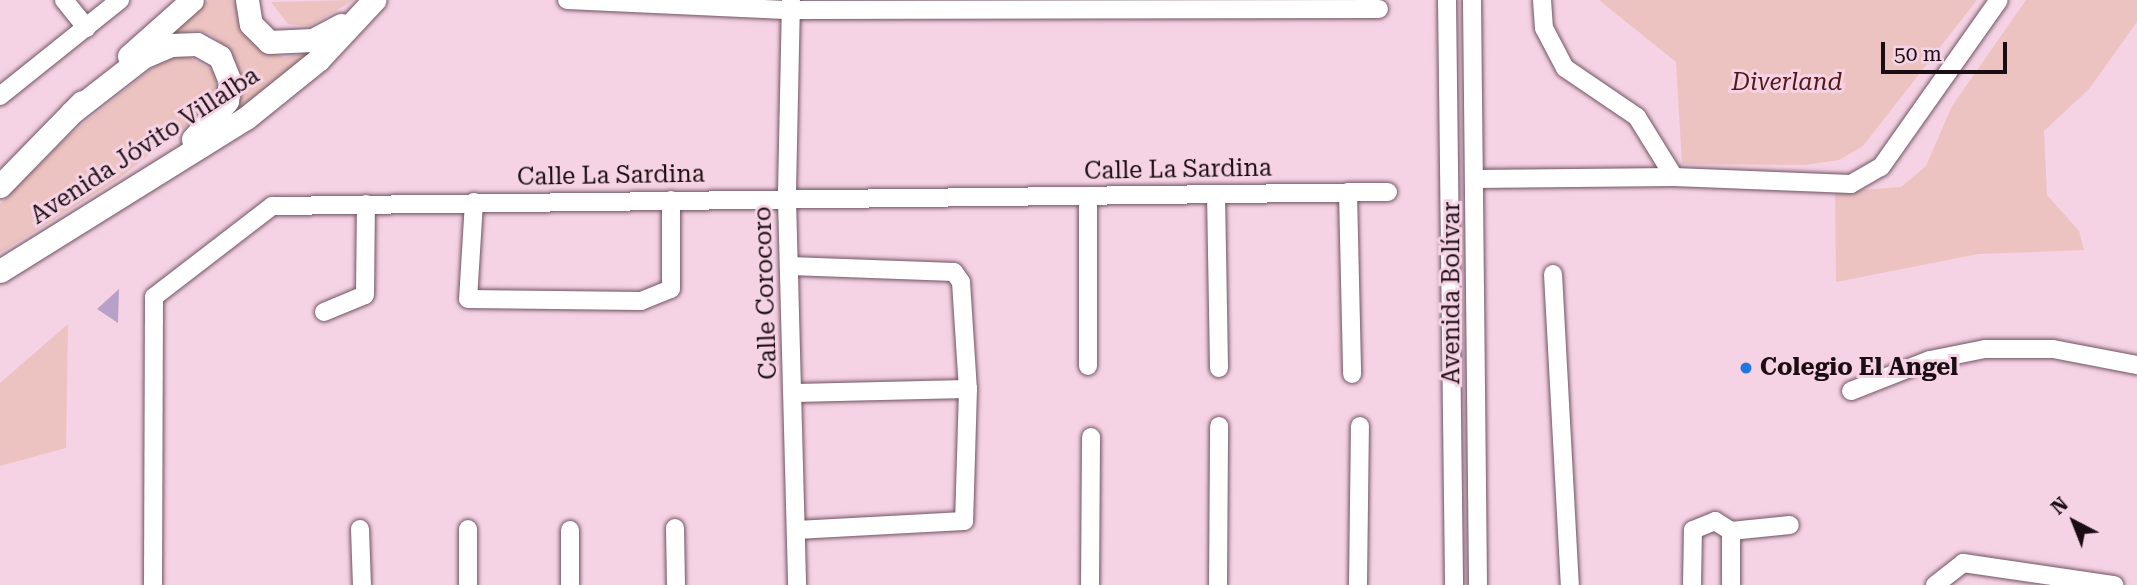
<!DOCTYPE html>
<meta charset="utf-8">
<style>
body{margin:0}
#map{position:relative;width:2137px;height:585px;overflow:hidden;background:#f6d3e4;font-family:"Roboto Serif",serif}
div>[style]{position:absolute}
.green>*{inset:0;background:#ecc3c0}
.water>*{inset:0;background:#b8a1c8}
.roads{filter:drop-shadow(0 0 2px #705362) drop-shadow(0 0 2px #705362)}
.minor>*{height:18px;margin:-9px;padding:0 9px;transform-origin:9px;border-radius:9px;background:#fff}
.major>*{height:23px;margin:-11.5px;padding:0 11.5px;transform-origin:11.5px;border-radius:11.5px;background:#fff}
.dots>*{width:19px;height:19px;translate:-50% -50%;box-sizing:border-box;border:4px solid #f6d3e4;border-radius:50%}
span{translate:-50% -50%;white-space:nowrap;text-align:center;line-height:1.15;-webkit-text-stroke:6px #f6d3e4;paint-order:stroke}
.park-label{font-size:24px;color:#541718;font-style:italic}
.street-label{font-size:24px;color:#1a0e14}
.poi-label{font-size:24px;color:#1a0e14;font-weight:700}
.left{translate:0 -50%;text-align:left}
.north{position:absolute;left:2039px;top:487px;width:70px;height:70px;-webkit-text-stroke:5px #f6d3e4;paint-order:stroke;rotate:318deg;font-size:19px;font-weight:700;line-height:28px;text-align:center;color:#1a0e14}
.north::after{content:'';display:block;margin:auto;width:24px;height:32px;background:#1a0e14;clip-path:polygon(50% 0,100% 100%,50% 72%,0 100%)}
.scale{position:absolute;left:1881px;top:42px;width:126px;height:32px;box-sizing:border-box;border:4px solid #1a0e14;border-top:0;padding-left:9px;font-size:21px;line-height:24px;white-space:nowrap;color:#1a0e14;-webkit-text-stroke:5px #f6d3e4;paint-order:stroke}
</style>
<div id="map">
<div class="green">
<div style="clip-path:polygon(209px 0,237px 0,242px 30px,263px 51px,285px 58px,316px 50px,226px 118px,240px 82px,227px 48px,209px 33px,192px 30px,163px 39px)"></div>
<div style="clip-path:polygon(354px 0,309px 26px,288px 24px,271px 2px)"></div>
<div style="clip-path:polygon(1599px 0,1977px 0,1863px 146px,1839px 160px,1805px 165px,1682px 164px,1676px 62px)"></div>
<div style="clip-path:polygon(2026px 0,2137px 0,2137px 22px,2089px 89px,2044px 131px,2047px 195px,2079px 231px,2084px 250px,1978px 254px,1836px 282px,1835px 192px,1901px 187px,1926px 166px,1952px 106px)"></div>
<div style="clip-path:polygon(181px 52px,216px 73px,214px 104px,117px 180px,0 253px,0 204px,66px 138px,160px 62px)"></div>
<div style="clip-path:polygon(68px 324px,66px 448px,0 466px,0 383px)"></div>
</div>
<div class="water">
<div style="clip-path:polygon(119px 289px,118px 323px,97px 309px)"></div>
</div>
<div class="roads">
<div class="minor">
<div style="left:64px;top:0;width:36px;rotate:51deg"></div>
<div style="left:567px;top:0;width:224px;rotate:2.6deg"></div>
<div style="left:791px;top:10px;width:588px;rotate:-0.1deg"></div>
<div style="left:1447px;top:0;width:585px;rotate:89.31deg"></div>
<div style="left:1472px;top:0;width:585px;rotate:89.41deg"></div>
<div style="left:1542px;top:0;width:28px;rotate:86deg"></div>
<div style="left:1544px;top:28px;width:45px;rotate:62.3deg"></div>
<div style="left:1565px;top:68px;width:87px;rotate:34.2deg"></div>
<div style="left:1637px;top:117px;width:70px;rotate:58.3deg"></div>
<div style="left:1674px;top:177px;width:177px;rotate:2.3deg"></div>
<div style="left:1851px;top:184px;width:34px;rotate:-30deg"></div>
<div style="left:1881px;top:167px;width:204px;rotate:-54.8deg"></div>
<div style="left:791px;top:1px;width:198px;rotate:91.2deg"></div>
<div style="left:787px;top:199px;width:386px;rotate:88.5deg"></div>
<div style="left:0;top:96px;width:154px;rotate:-38.7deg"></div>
<div style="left:1475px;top:179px;width:199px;rotate:-0.6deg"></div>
<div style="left:1348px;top:192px;width:182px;rotate:88.7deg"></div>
<div style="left:1216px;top:194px;width:174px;rotate:89deg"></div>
<div style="left:1088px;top:196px;width:170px;rotate:90deg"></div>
<div style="left:474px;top:202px;width:97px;rotate:93.5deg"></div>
<div style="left:468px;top:299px;width:173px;rotate:0.7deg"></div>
<div style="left:641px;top:301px;width:32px;rotate:-22deg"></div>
<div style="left:671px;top:289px;width:89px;rotate:-90deg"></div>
<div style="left:790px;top:266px;width:164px;rotate:2.1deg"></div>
<div style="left:954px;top:272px;width:12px;rotate:55deg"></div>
<div style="left:961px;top:282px;width:107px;rotate:86.3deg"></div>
<div style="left:968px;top:389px;width:132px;rotate:91.7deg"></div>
<div style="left:964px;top:521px;width:168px;rotate:176.9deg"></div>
<div style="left:1553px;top:274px;width:311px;rotate:86.9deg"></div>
<div style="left:324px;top:312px;width:44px;rotate:-22.5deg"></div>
<div style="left:365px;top:295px;width:91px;rotate:-89.4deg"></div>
<div style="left:1851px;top:391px;width:85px;rotate:-21.4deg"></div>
<div style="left:1930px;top:360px;width:56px;rotate:-11.3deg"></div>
<div style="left:1985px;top:349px;width:68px"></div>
<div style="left:2053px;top:349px;width:86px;rotate:10.8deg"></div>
<div style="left:794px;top:393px;width:174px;rotate:-1.3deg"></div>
<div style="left:675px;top:528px;width:57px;rotate:89deg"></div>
<div style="left:360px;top:529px;width:56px;rotate:88deg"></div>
<div style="left:468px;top:529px;width:56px;rotate:90deg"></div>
<div style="left:570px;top:530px;width:55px;rotate:90deg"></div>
<div style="left:1731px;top:531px;width:59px;rotate:-5.8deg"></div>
<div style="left:153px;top:585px;width:288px;rotate:-89.8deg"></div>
<div style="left:154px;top:297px;width:149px;rotate:-37.6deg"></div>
<div style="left:272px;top:206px;width:1116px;rotate:-0.72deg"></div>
<div style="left:1090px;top:585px;width:148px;rotate:-89.6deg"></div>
<div style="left:1218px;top:585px;width:159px;rotate:-89.6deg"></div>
<div style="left:1358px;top:585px;width:159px;rotate:-89.3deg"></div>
<div style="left:1692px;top:585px;width:55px;rotate:-89deg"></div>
<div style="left:1693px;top:530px;width:24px;rotate:-22deg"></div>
<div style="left:1715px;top:521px;width:19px;rotate:32deg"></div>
<div style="left:1731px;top:531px;width:54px;rotate:90deg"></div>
<div style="left:1935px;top:585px;width:36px;rotate:-38deg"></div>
<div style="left:1963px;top:563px;width:153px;rotate:8.3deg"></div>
</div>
<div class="major">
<div style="left:247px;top:0;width:24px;rotate:81deg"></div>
<div style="left:251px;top:24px;width:25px;rotate:45deg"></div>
<div style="left:269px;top:42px;width:44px;rotate:-2.6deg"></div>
<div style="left:313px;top:40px;width:32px;rotate:-28deg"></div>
<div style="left:129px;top:56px;width:84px;rotate:-41.6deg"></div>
<div style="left:71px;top:113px;width:91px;rotate:-37.9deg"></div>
<div style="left:143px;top:57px;width:30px;rotate:-23deg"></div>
<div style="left:171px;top:45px;width:26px;rotate:-2deg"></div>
<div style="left:197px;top:44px;width:26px;rotate:29deg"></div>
<div style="left:220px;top:57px;width:27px;rotate:68deg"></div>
<div style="left:230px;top:82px;width:19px;rotate:99deg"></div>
<div style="left:227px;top:101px;width:51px;rotate:131.8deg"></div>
<div style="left:0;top:186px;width:117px;rotate:-45.7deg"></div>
<div style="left:0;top:271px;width:290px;rotate:-31.9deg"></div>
<div style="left:246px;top:118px;width:94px;rotate:-38.9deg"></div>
<div style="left:319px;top:59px;width:81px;rotate:-47deg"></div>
</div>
</div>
<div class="dots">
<div style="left:1746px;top:368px;background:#2177e1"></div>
</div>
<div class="park-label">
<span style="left:1787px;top:83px">Diverland</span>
</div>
<div class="street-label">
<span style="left:145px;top:146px;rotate:-33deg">Avenida Jóvito Villalba</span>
<span style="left:1178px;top:170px;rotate:-1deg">Calle La Sardina</span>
<span style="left:611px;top:176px;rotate:-1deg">Calle La Sardina</span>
<span style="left:766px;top:293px;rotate:-92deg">Calle Corocoro</span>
<span style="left:1452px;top:293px;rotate:-90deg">Avenida Bolívar</span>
</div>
<div class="poi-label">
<span class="left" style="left:1760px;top:368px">Colegio El Angel</span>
</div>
<div class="north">N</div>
<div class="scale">50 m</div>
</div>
